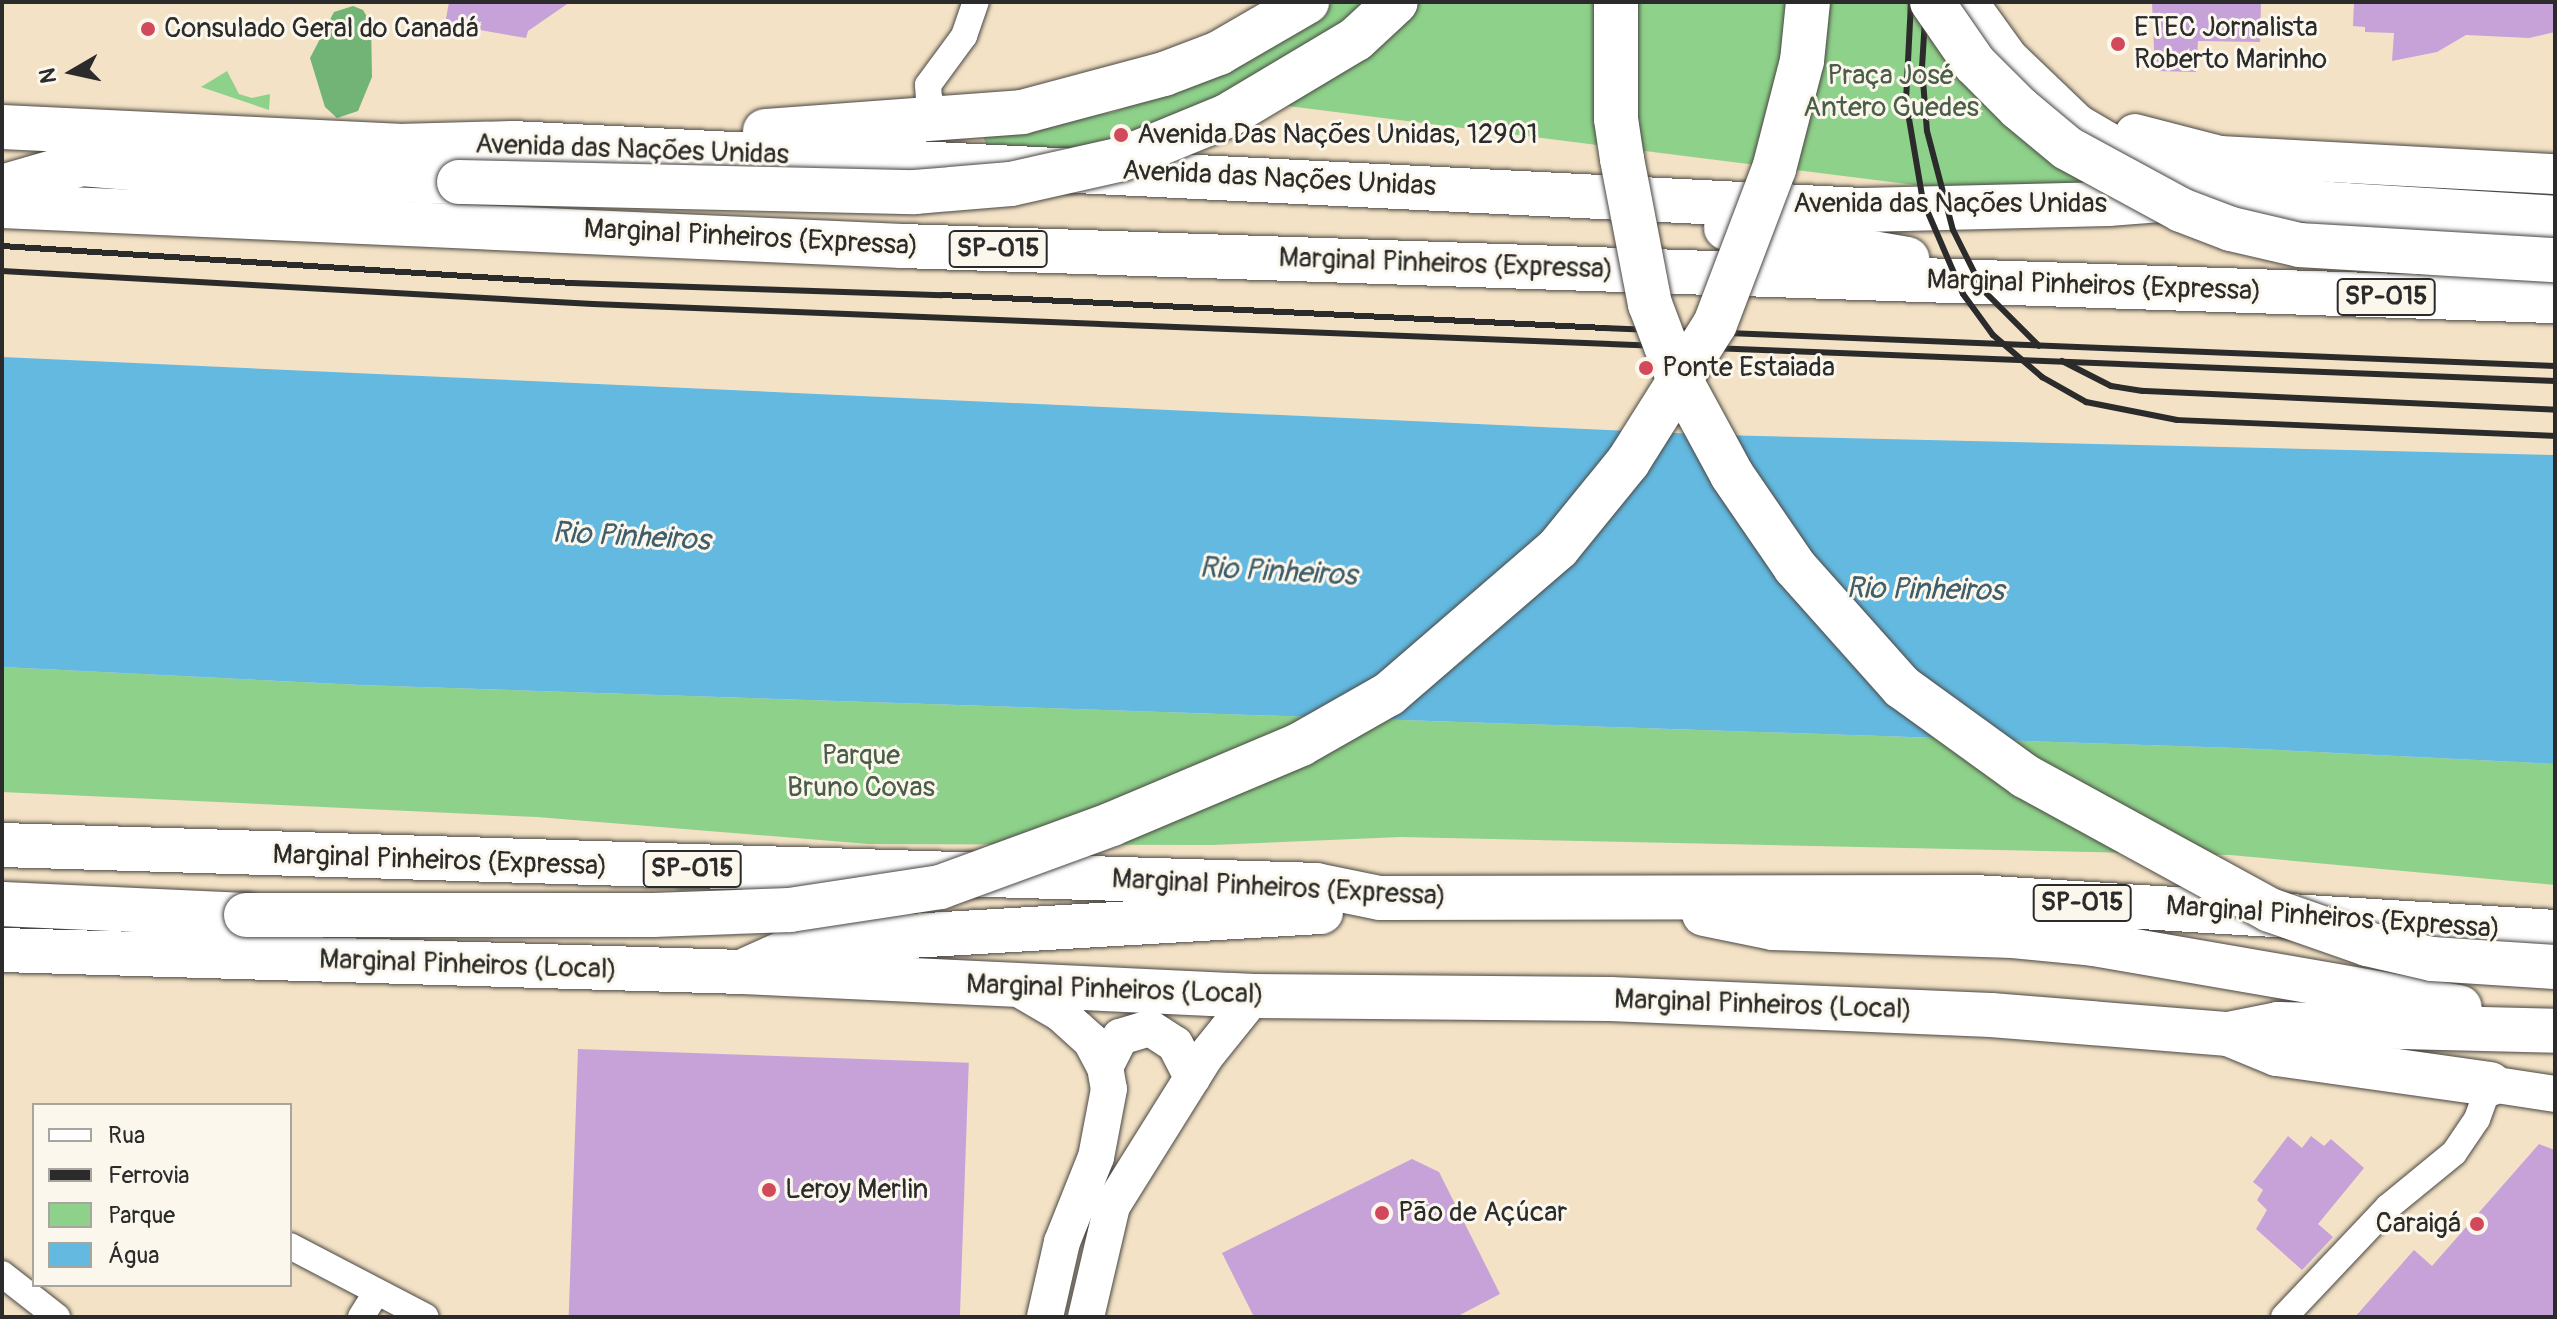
<!DOCTYPE html>
<meta charset="utf-8">
<style>
body{margin:0}
#map{position:relative;width:2557px;height:1319px;overflow:hidden;background:#f3e2c5;font-family:Pangolin,sans-serif}
div>[style]{position:absolute}
.green>*{inset:0;background:#8ed18a}
.forest>*{inset:0;background:#72b376}
.water>*{inset:0;background:#63b9e0}
.building>*{inset:0;background:#c6a2d9;transform-origin:0 0}
.roads{filter:drop-shadow(0 0 2px #494642) drop-shadow(0 0 2px #494642)}
.street>*{height:26px;margin:-13px;padding:0 13px;transform-origin:13px;border-radius:13px;background:#fff}
.secondary>*{height:36px;margin:-18px;padding:0 18px;transform-origin:18px;border-radius:18px;background:#fff}
.primary>*{height:40px;margin:-20px;padding:0 20px;transform-origin:20px;border-radius:20px;background:#fff}
.highway>*{height:44px;margin:-22px;padding:0 22px;transform-origin:22px;border-radius:22px;background:#fff}
.rail>*{height:6px;margin:-3px;padding:0 3px;transform-origin:3px;border-radius:3px;background:#2b2b2b}
.bridges{filter:drop-shadow(0 0 2px #494642) drop-shadow(0 0 2px #494642)}
.highway-bridge>*{height:44px;margin:-22px;padding:0 22px;transform-origin:22px;border-radius:22px;background:#fff}
.dots>*{width:22px;height:22px;translate:-50% -50%;box-sizing:border-box;border:4px solid #fbf7ec;border-radius:50%}
span{translate:-50% -50%;white-space:nowrap;text-align:center;line-height:1.15;-webkit-text-stroke:6px #fbf7ec;paint-order:stroke}
.shield-label span{padding:2px 6px;background:#fbf7ec;border:2px solid;border-radius:6px;-webkit-text-stroke-width:0}
.shield-label{font-size:26px;color:#2b2b2b;font-weight:700}
.poi-label{font-size:28px;color:#2b2b2b}
.left{translate:0 -50%;text-align:left}
.right{translate:-100% -50%;text-align:right}
.park-label{font-size:28px;color:#495d48}
.street-label{font-size:28px;color:#2b2b2b}
.water-label{font-size:30px;color:#3f5d6a;font-style:italic}
.frame{position:absolute;inset:0;border:4px solid #2b2b2b;pointer-events:none}
.legend{position:absolute;left:32px;top:1103px;width:260px;height:184px;box-sizing:border-box;background:#fbf7ec;border:2px solid #a8a59f;margin:0;padding:10px 14px;list-style:none;font-size:24px;color:#2b2b2b}
.legend li{display:flex;align-items:center;gap:16px;height:40px}
.legend b{width:40px;border:2px solid #a8a59f}
.north{position:absolute;left:32px;top:32px;width:80px;height:80px;-webkit-text-stroke:6px #fbf7ec;paint-order:stroke;rotate:261deg;font-size:22px;font-weight:700;line-height:32px;text-align:center;color:#2b2b2b}
.north::after{content:'';display:block;margin:auto;width:28px;height:36px;background:#2b2b2b;clip-path:polygon(50% 0,100% 100%,50% 72%,0 100%)}
</style>
<div id="map">
<div class="green">
<div style="clip-path:polygon(1335px 2px,1938px 2px,2112px 187px,1939px 188px,1240px 100px,1126px 143px,989px 155px,982px 132px,1114px 112px,1214px 73px)"></div>
<div style="clip-path:polygon(227px 71px,239px 94px,252px 98px,270px 94px,269px 110px,201px 87px)"></div>
<div style="clip-path:polygon(2px 667px,360px 685px,2236px 748px,2555px 764px,2555px 885px,2230px 855px,1401px 837px,1212px 845px,869px 844px,537px 817px,2px 792px)"></div>
</div>
<div class="forest">
<div style="clip-path:polygon(353px 6px,363px 10px,371px 24px,372px 77px,358px 111px,337px 118px,325px 107px,310px 58px,334px 12px)"></div>
</div>
<div class="water">
<div style="clip-path:polygon(2px 357px,1719px 435px,2555px 455px,2555px 764px,2236px 748px,360px 685px,2px 667px)"></div>
</div>
<div class="building">
<div style="clip-path:polygon(449px 2px,570px 2px,528px 31px,526px 38px,445px 24px)"></div>
<div style="clip-path:polygon(2152px 2px,2261px 2px,2260px 42px,2198px 41px,2196px 72px,2155px 71px)"></div>
<div style="clip-path:polygon(2354px 2px,2555px 2px,2555px 32px,2529px 38px,2466px 35px,2437px 52px,2392px 61px,2394px 33px,2365px 32px,2365px 27px,2353px 26px)"></div>
<div style="left:578px;top:1049px;width:391px;height:268px;rotate:2deg"></div>
<div style="clip-path:polygon(2288px 1136px,2302px 1148px,2311px 1136px,2324px 1146px,2331px 1139px,2364px 1168px,2318px 1224px,2333px 1237px,2302px 1270px,2256px 1229px,2267px 1210px,2257px 1200px,2263px 1190px,2253px 1182px)"></div>
<div style="clip-path:polygon(2539px 1144px,2555px 1150px,2555px 1317px,2355px 1317px,2414px 1250px,2432px 1266px)"></div>
<div style="clip-path:polygon(1412px 1159px,1439px 1172px,1500px 1294px,1456px 1317px,1254px 1317px,1222px 1253px)"></div>
</div>
<div class="roads">
<div class="street">
<div style="left:944px;top:122px;width:27px;rotate:-123deg"></div>
<div style="left:929px;top:99px;width:14px;rotate:-94deg"></div>
<div style="left:928px;top:85px;width:61px;rotate:-53.7deg"></div>
<div style="left:964px;top:36px;width:36px;rotate:-71deg"></div>
<div style="left:290px;top:1246px;width:153px;rotate:27.6deg"></div>
<div style="left:2px;top:1274px;width:70px;rotate:38deg"></div>
<div style="left:361px;top:1317px;width:28px;rotate:-58deg"></div>
<div style="left:2284px;top:1317px;width:151px;rotate:-46.6deg"></div>
<div style="left:2388px;top:1207px;width:85px;rotate:-39.3deg"></div>
<div style="left:2454px;top:1153px;width:41px;rotate:-55.9deg"></div>
<div style="left:2477px;top:1119px;width:37px;rotate:-70deg"></div>
</div>
<div class="secondary">
<div style="left:1017px;top:988px;width:50px;rotate:30.2deg"></div>
<div style="left:1060px;top:1013px;width:42px;rotate:42.1deg"></div>
<div style="left:1091px;top:1041px;width:30px;rotate:62deg"></div>
<div style="left:1105px;top:1067px;width:22px;rotate:80deg"></div>
<div style="left:1109px;top:1089px;width:69px;rotate:100.8deg"></div>
<div style="left:1096px;top:1157px;width:92px;rotate:111.8deg"></div>
<div style="left:1062px;top:1242px;width:77px;rotate:102.8deg"></div>
<div style="left:1105px;top:1067px;width:34px;rotate:-63deg"></div>
<div style="left:1120px;top:1037px;width:31px;rotate:-17deg"></div>
<div style="left:1150px;top:1028px;width:30px;rotate:33deg"></div>
<div style="left:1175px;top:1044px;width:38px;rotate:63deg"></div>
<div style="left:2490px;top:1084px;width:66px;rotate:8.7deg"></div>
<div style="left:1086px;top:1317px;width:114px;rotate:-76.8deg"></div>
<div style="left:1112px;top:1206px;width:176px;rotate:-58deg"></div>
<div style="left:1205px;top:1057px;width:78px;rotate:-51.2deg"></div>
</div>
<div class="primary">
<div style="left:2135px;top:134px;width:88px;rotate:14.5deg"></div>
<div style="left:2220px;top:156px;width:335px;rotate:3.1deg"></div>
</div>
<div class="highway">
<div style="left:1965px;top:2px;width:72px;rotate:54.1deg"></div>
<div style="left:2007px;top:60px;width:95px;rotate:43.7deg"></div>
<div style="left:2076px;top:126px;width:48px;rotate:30.3deg"></div>
<div style="left:2117px;top:150px;width:112px;rotate:18.3deg"></div>
<div style="left:2px;top:127px;width:396px;rotate:2.7deg"></div>
<div style="left:398px;top:146px;width:114px;rotate:-1.5deg"></div>
<div style="left:512px;top:143px;width:1353px;rotate:2.84deg"></div>
<div style="left:1863px;top:210px;width:245px;rotate:-1.4deg"></div>
<div style="left:2108px;top:204px;width:144px;rotate:-4.4deg"></div>
<div style="left:2252px;top:193px;width:78px;rotate:8.1deg"></div>
<div style="left:2329px;top:204px;width:226px;rotate:3.5deg"></div>
<div style="left:765px;top:131px;width:258px;rotate:-4.2deg"></div>
<div style="left:1022px;top:112px;width:147px;rotate:-15deg"></div>
<div style="left:1164px;top:74px;width:59px;rotate:-20.9deg"></div>
<div style="left:1219px;top:53px;width:102px;rotate:-30.1deg"></div>
<div style="left:2px;top:187px;width:82px;rotate:-16.2deg"></div>
<div style="left:81px;top:164px;width:137px;rotate:4.6deg"></div>
<div style="left:218px;top:175px;width:241px;rotate:1.7deg"></div>
<div style="left:2px;top:206px;width:901px;rotate:2.54deg"></div>
<div style="left:902px;top:246px;width:1654px;rotate:1.91deg"></div>
<div style="left:1726px;top:228px;width:184px;rotate:9.7deg"></div>
<div style="left:2px;top:845px;width:1315px;rotate:1.74deg"></div>
<div style="left:1316px;top:885px;width:65px;rotate:11.5deg"></div>
<div style="left:1380px;top:898px;width:595px;rotate:-0.1deg"></div>
<div style="left:1975px;top:897px;width:581px;rotate:3.45deg"></div>
<div style="left:2px;top:904px;width:244px;rotate:2.6deg"></div>
<div style="left:1704px;top:914px;width:70px;rotate:11.5deg"></div>
<div style="left:1773px;top:928px;width:240px;rotate:1.9deg"></div>
<div style="left:2013px;top:936px;width:81px;rotate:5.6deg"></div>
<div style="left:2094px;top:944px;width:371px;rotate:9.8deg"></div>
<div style="left:2px;top:950px;width:741px;rotate:1.7deg"></div>
<div style="left:743px;top:972px;width:512px;rotate:2.69deg"></div>
<div style="left:1254px;top:996px;width:356px;rotate:0.5deg"></div>
<div style="left:1610px;top:999px;width:381px;rotate:2.4deg"></div>
<div style="left:1991px;top:1015px;width:238px;rotate:4.6deg"></div>
<div style="left:2228px;top:1034px;width:51px;rotate:-11.3deg"></div>
<div style="left:2278px;top:1024px;width:277px;rotate:1.4deg"></div>
<div style="left:748px;top:969px;width:66px;rotate:-24.2deg"></div>
<div style="left:808px;top:942px;width:514px;rotate:-3.35deg"></div>
<div style="left:2228px;top:1034px;width:53px;rotate:22.2deg"></div>
<div style="left:2277px;top:1054px;width:215px;rotate:8deg"></div>
</div>
</div>
<div class="rail">
<div style="left:1911px;top:2px;width:99px;rotate:92.9deg"></div>
<div style="left:1906px;top:101px;width:101px;rotate:80.4deg"></div>
<div style="left:1923px;top:201px;width:101px;rotate:66.7deg"></div>
<div style="left:1963px;top:294px;width:51px;rotate:53.8deg"></div>
<div style="left:1993px;top:335px;width:65px;rotate:40.6deg"></div>
<div style="left:2042px;top:377px;width:51px;rotate:29.6deg"></div>
<div style="left:2086px;top:402px;width:93px;rotate:11.2deg"></div>
<div style="left:2177px;top:420px;width:378px;rotate:2.4deg"></div>
<div style="left:1926px;top:2px;width:66px;rotate:93.5deg"></div>
<div style="left:1922px;top:68px;width:63px;rotate:85.5deg"></div>
<div style="left:1927px;top:131px;width:102px;rotate:75.3deg"></div>
<div style="left:1953px;top:230px;width:67px;rotate:63.4deg"></div>
<div style="left:1983px;top:290px;width:79px;rotate:45deg"></div>
<div style="left:2px;top:246px;width:571px;rotate:3.71deg"></div>
<div style="left:572px;top:283px;width:370px;rotate:1.9deg"></div>
<div style="left:942px;top:295px;width:663px;rotate:2.85deg"></div>
<div style="left:1604px;top:328px;width:952px;rotate:2.29deg"></div>
<div style="left:2px;top:271px;width:592px;rotate:3.2deg"></div>
<div style="left:593px;top:304px;width:1964px;rotate:2.25deg"></div>
<div style="left:2062px;top:361px;width:55px;rotate:27deg"></div>
<div style="left:2111px;top:386px;width:32px;rotate:9deg"></div>
<div style="left:2143px;top:391px;width:412px;rotate:2.6deg"></div>
</div>
<div class="bridges">
<div class="highway-bridge">
<div style="left:1616px;top:2px;width:117px;rotate:90deg"></div>
<div style="left:1616px;top:119px;width:40px;rotate:81.5deg"></div>
<div style="left:1622px;top:159px;width:148px;rotate:79.1deg"></div>
<div style="left:1650px;top:304px;width:71px;rotate:69.3deg"></div>
<div style="left:1675px;top:370px;width:119px;rotate:61.5deg"></div>
<div style="left:1732px;top:475px;width:112px;rotate:55.6deg"></div>
<div style="left:1795px;top:567px;width:161px;rotate:48.3deg"></div>
<div style="left:1902px;top:687px;width:152px;rotate:35.9deg"></div>
<div style="left:2025px;top:776px;width:279px;rotate:28.7deg"></div>
<div style="left:2270px;top:910px;width:103px;rotate:19.3deg"></div>
<div style="left:2367px;top:944px;width:67px;rotate:13deg"></div>
<div style="left:2432px;top:959px;width:123px;rotate:3.7deg"></div>
<div style="left:1932px;top:2px;width:75px;rotate:55.3deg"></div>
<div style="left:1975px;top:64px;width:62px;rotate:45deg"></div>
<div style="left:2019px;top:108px;width:62px;rotate:39.8deg"></div>
<div style="left:2067px;top:148px;width:130px;rotate:28.5deg"></div>
<div style="left:2181px;top:210px;width:53px;rotate:20.8deg"></div>
<div style="left:2231px;top:229px;width:71px;rotate:13.1deg"></div>
<div style="left:2300px;top:245px;width:255px;rotate:3.4deg"></div>
<div style="left:459px;top:182px;width:456px;rotate:1.3deg"></div>
<div style="left:915px;top:192px;width:96px;rotate:-4.8deg"></div>
<div style="left:1011px;top:184px;width:114px;rotate:-12.7deg"></div>
<div style="left:1122px;top:159px;width:113px;rotate:-22.3deg"></div>
<div style="left:1227px;top:116px;width:150px;rotate:-30.8deg"></div>
<div style="left:1356px;top:39px;width:54px;rotate:-42.8deg"></div>
<div style="left:246px;top:915px;width:407px"></div>
<div style="left:653px;top:915px;width:137px;rotate:-2.1deg"></div>
<div style="left:790px;top:910px;width:152px;rotate:-8.7deg"></div>
<div style="left:940px;top:887px;width:183px;rotate:-20.1deg"></div>
<div style="left:1112px;top:824px;width:205px;rotate:-22.9deg"></div>
<div style="left:1301px;top:744px;width:101px;rotate:-29.6deg"></div>
<div style="left:1389px;top:694px;width:223px;rotate:-40.8deg"></div>
<div style="left:1558px;top:548px;width:111px;rotate:-50.9deg"></div>
<div style="left:1628px;top:462px;width:163px;rotate:-57.8deg"></div>
<div style="left:1715px;top:324px;width:166px;rotate:-69.2deg"></div>
<div style="left:1774px;top:169px;width:112px;rotate:-75.5deg"></div>
<div style="left:1802px;top:61px;width:59px;rotate:-84.2deg"></div>
</div>
</div>
<div class="dots">
<div style="left:148px;top:29px;background:#d1495b"></div>
<div style="left:2118px;top:44px;background:#d1495b"></div>
<div style="left:1121px;top:135px;background:#d1495b"></div>
<div style="left:1646px;top:368px;background:#d1495b"></div>
<div style="left:769px;top:1190px;background:#d1495b"></div>
<div style="left:1382px;top:1213px;background:#d1495b"></div>
<div style="left:2477px;top:1224px;background:#d1495b"></div>
</div>
<div class="shield-label">
<span style="left:998px;top:249px">SP-015</span>
<span style="left:2386px;top:297px">SP-015</span>
<span style="left:692px;top:869px">SP-015</span>
<span style="left:2082px;top:903px">SP-015</span>
</div>
<div class="poi-label">
<span class="left" style="left:2134px;top:44px">ETEC Jornalista<br>Roberto Marinho</span>
<span class="left" style="left:164px;top:29px">Consulado Geral do Canadá</span>
<span class="left" style="left:1137px;top:135px">Avenida Das Nações Unidas, 12901</span>
<span class="left" style="left:1662px;top:368px">Ponte Estaiada</span>
<span class="left" style="left:785px;top:1190px">Leroy Merlin</span>
<span class="left" style="left:1398px;top:1213px">Pão de Açúcar</span>
<span class="right" style="left:2461px;top:1224px">Caraigá</span>
</div>
<div class="park-label">
<span style="left:1891px;top:92px">Praça José<br>Antero Guedes</span>
<span style="left:861px;top:772px">Parque<br>Bruno Covas</span>
</div>
<div class="street-label">
<span style="left:632px;top:150px;rotate:2deg">Avenida das Nações Unidas</span>
<span style="left:1279px;top:179px;rotate:3deg">Avenida das Nações Unidas</span>
<span style="left:1950px;top:204px">Avenida das Nações Unidas</span>
<span style="left:751px;top:238px;rotate:3deg">Marginal Pinheiros (Expressa)</span>
<span style="left:1446px;top:264px;rotate:2deg">Marginal Pinheiros (Expressa)</span>
<span style="left:2094px;top:286px;rotate:2deg">Marginal Pinheiros (Expressa)</span>
<span style="left:440px;top:861px;rotate:2deg">Marginal Pinheiros (Expressa)</span>
<span style="left:1279px;top:888px;rotate:3deg">Marginal Pinheiros (Expressa)</span>
<span style="left:2333px;top:918px;rotate:4deg">Marginal Pinheiros (Expressa)</span>
<span style="left:468px;top:965px;rotate:2deg">Marginal Pinheiros (Local)</span>
<span style="left:1115px;top:990px;rotate:2deg">Marginal Pinheiros (Local)</span>
<span style="left:1763px;top:1005px;rotate:2deg">Marginal Pinheiros (Local)</span>
</div>
<div class="water-label">
<span style="left:631px;top:537px;rotate:3deg">Rio Pinheiros</span>
<span style="left:1278px;top:572px;rotate:3deg">Rio Pinheiros</span>
<span style="left:1925px;top:590px;rotate:1deg">Rio Pinheiros</span>
</div>
<div class="frame"></div>
<ul class="legend">
<li><b style="height:10px;background:#fff"></b>Rua</li>
<li><b style="height:10px;background:#2b2b2b"></b>Ferrovia</li>
<li><b style="height:22px;background:#8ed18a"></b>Parque</li>
<li><b style="height:22px;background:#63b9e0"></b>Água</li>
</ul>
<div class="north">N</div>
</div>
